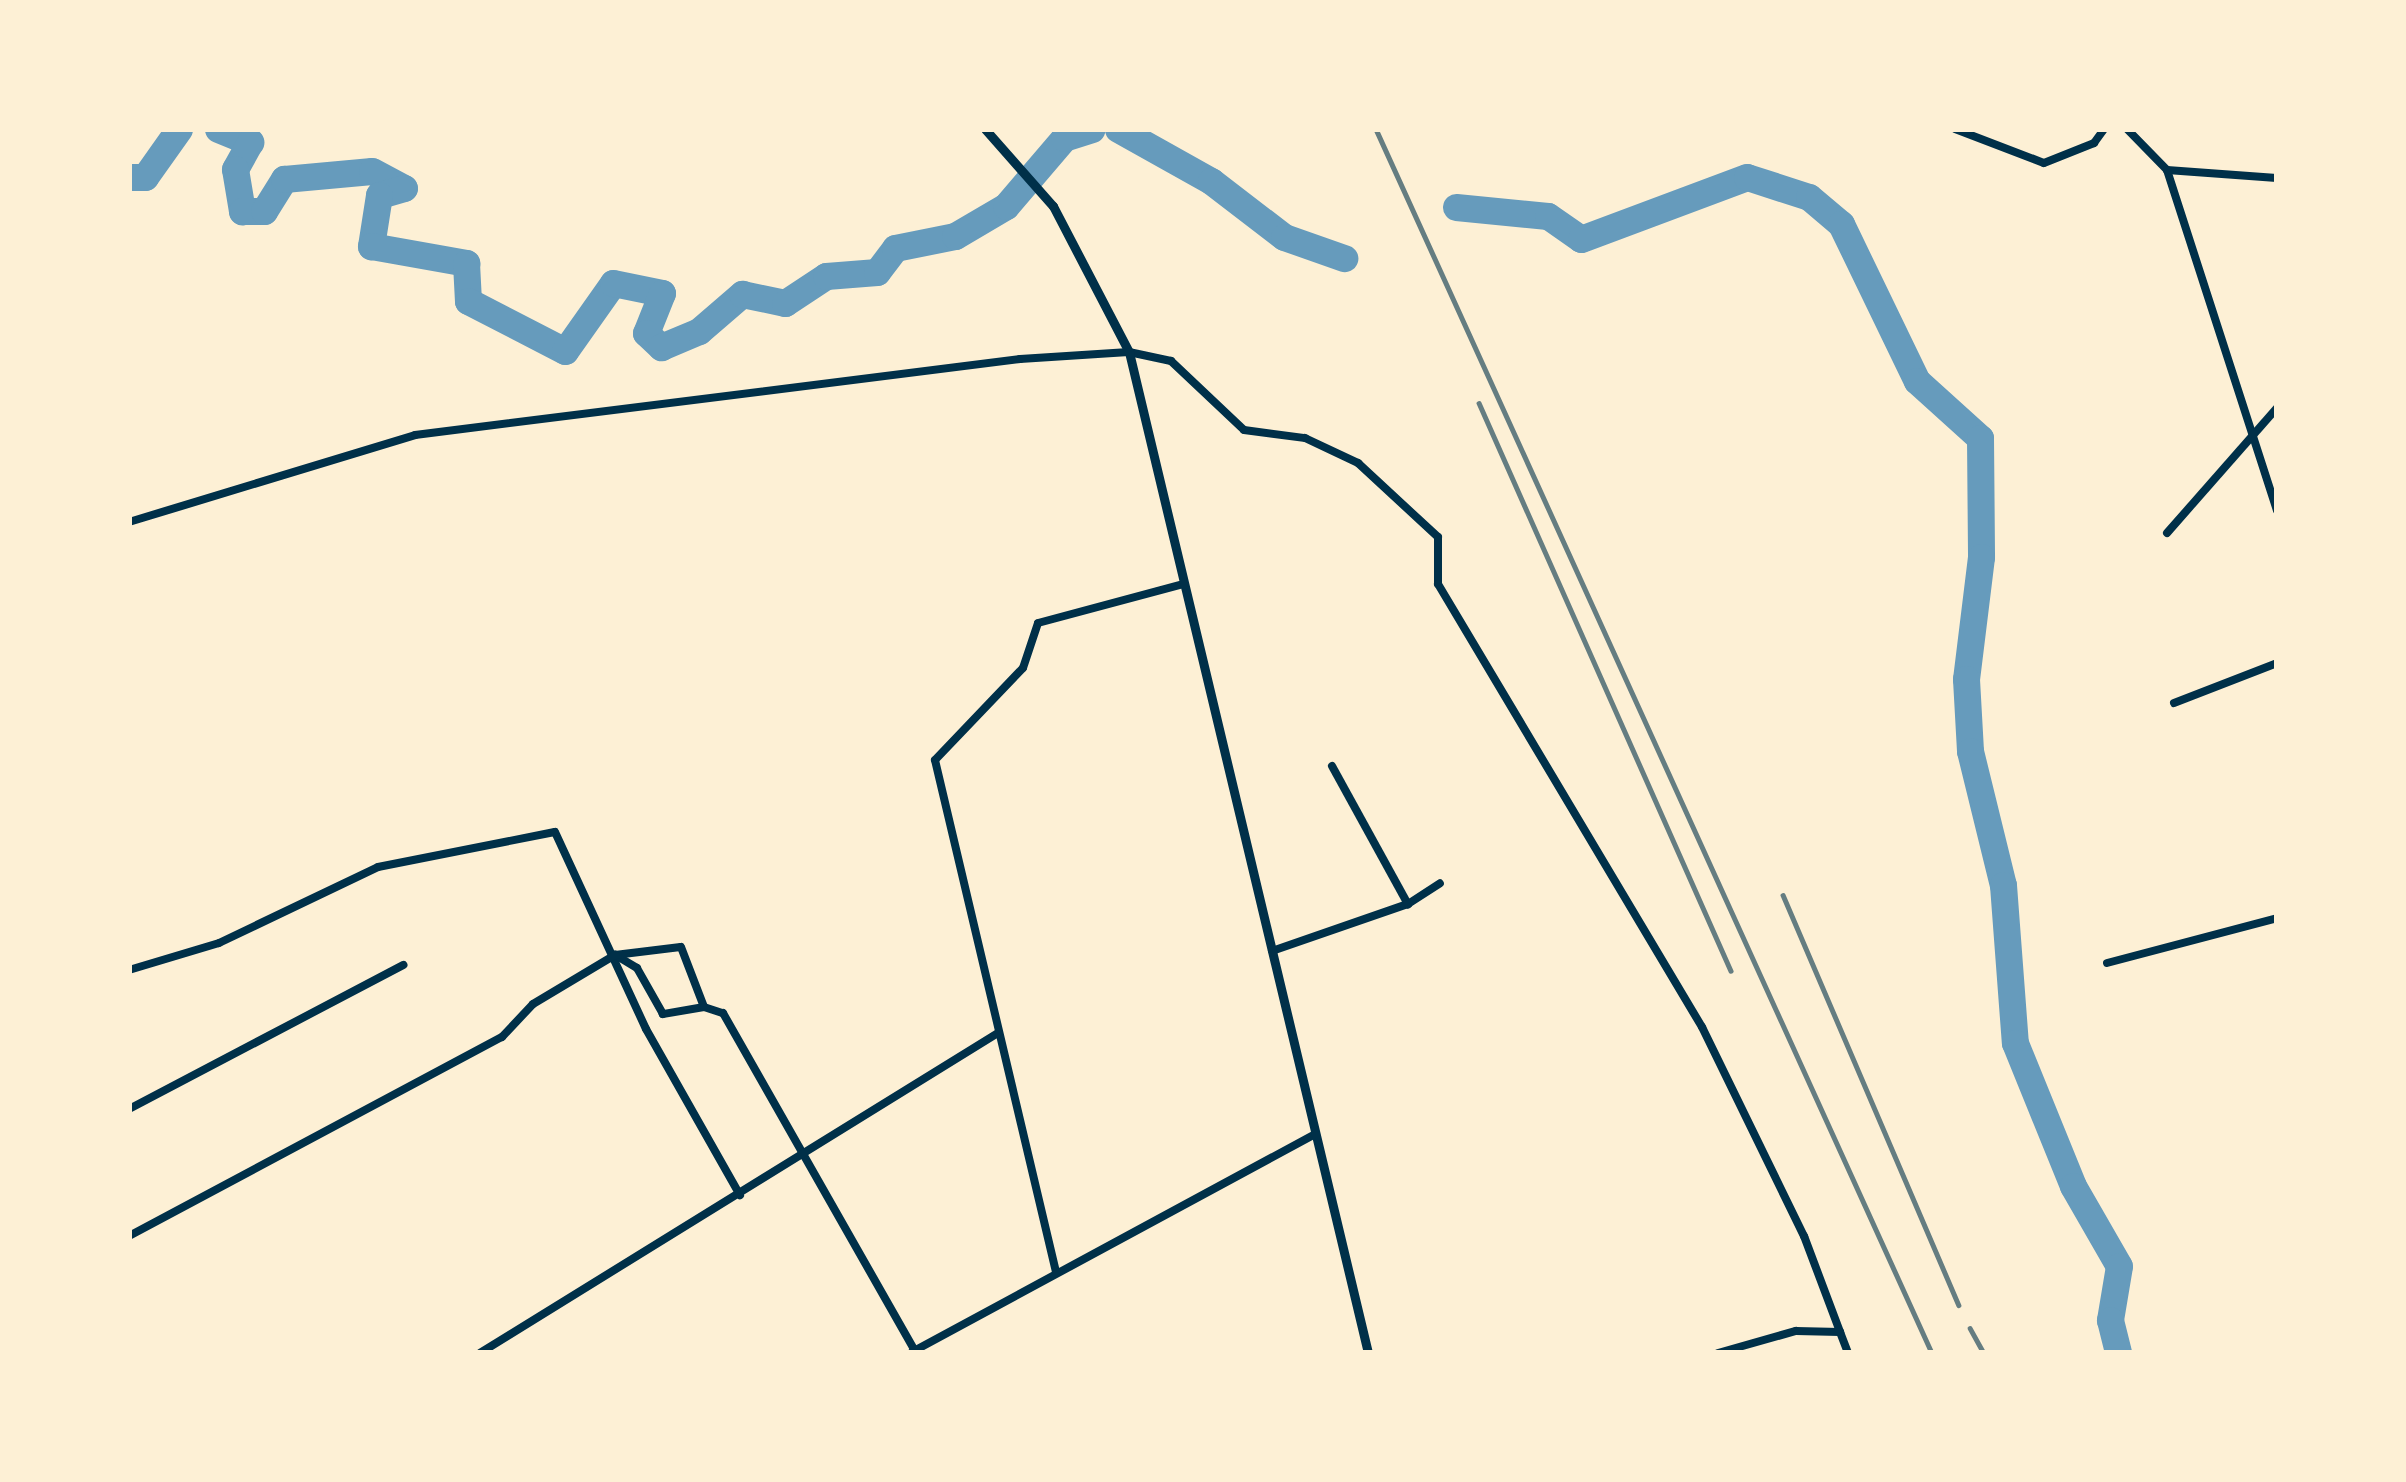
<!DOCTYPE html>
<style>
body{margin:0}
#map{position:relative;width:2406px;height:1482px;overflow:hidden;background:#fdf0d5;font-family:Georgia,serif}
div>[style]{position:absolute}
.river>*{height:27px;margin:-13.5px;padding:0 13.5px;transform-origin:13.5px;border-radius:13.5px;background:#669bbc}
.minor>*{height:8px;margin:-4px;padding:0 4px;transform-origin:4px;border-radius:4px;background:#003049}
.tertiary>*{height:9px;margin:-4.5px;padding:0 4.5px;transform-origin:4.5px;border-radius:4.5px;background:#003049}
.rail>*{height:4.5px;margin:-2.25px;padding:0 2.25px;transform-origin:2.25px;border-radius:2.25px;background:#657d81}
span{translate:-50% -50%;white-space:nowrap;text-align:center;line-height:1.15;-webkit-text-stroke:9px #fdf0d5;paint-order:stroke}
.frame{position:absolute;inset:0;border:132px solid #fdf0d5;pointer-events:none}
</style>
<div id="map">
<div class="river">
<div style="left:218px;top:129px;width:35px;rotate:22deg"></div>
<div style="left:250px;top:142px;width:31px;rotate:119deg"></div>
<div style="left:235px;top:169px;width:43px;rotate:80.5deg"></div>
<div style="left:242px;top:211px;width:22px"></div>
<div style="left:264px;top:211px;width:38px;rotate:-58deg"></div>
<div style="left:284px;top:179px;width:88px;rotate:-5.2deg"></div>
<div style="left:372px;top:171px;width:36px;rotate:28deg"></div>
<div style="left:404px;top:188px;width:26px;rotate:164deg"></div>
<div style="left:379px;top:195px;width:52px;rotate:98.9deg"></div>
<div style="left:371px;top:246px;width:97px;rotate:10.1deg"></div>
<div style="left:466px;top:263px;width:38px;rotate:87deg"></div>
<div style="left:468px;top:301px;width:109px;rotate:27.3deg"></div>
<div style="left:565px;top:351px;width:83px;rotate:-54.8deg"></div>
<div style="left:613px;top:283px;width:50px;rotate:11.5deg"></div>
<div style="left:662px;top:293px;width:43px;rotate:111.8deg"></div>
<div style="left:646px;top:333px;width:21px;rotate:43deg"></div>
<div style="left:661px;top:347px;width:41px;rotate:-22.8deg"></div>
<div style="left:699px;top:331px;width:57px;rotate:-40.7deg"></div>
<div style="left:742px;top:294px;width:44px;rotate:11.8deg"></div>
<div style="left:785px;top:303px;width:49px;rotate:-33.4deg"></div>
<div style="left:826px;top:276px;width:51px;rotate:-4.5deg"></div>
<div style="left:877px;top:272px;width:30px;rotate:-53deg"></div>
<div style="left:895px;top:248px;width:61px;rotate:-11.3deg"></div>
<div style="left:955px;top:236px;width:59px;rotate:-30.5deg"></div>
<div style="left:1006px;top:206px;width:89px;rotate:-49.5deg"></div>
<div style="left:1064px;top:138px;width:29px;rotate:-18deg"></div>
<div style="left:1118px;top:129px;width:107px;rotate:29.2deg"></div>
<div style="left:1211px;top:181px;width:92px;rotate:37.5deg"></div>
<div style="left:1284px;top:237px;width:64px;rotate:19.3deg"></div>
<div style="left:129px;top:177px;width:16px"></div>
<div style="left:145px;top:177px;width:59px;rotate:-54.7deg"></div>
<div style="left:1456px;top:207px;width:92px;rotate:5.6deg"></div>
<div style="left:1548px;top:216px;width:40px;rotate:34.9deg"></div>
<div style="left:1581px;top:239px;width:177px;rotate:-20.5deg"></div>
<div style="left:1747px;top:177px;width:65px;rotate:17.9deg"></div>
<div style="left:1809px;top:197px;width:42px;rotate:40.2deg"></div>
<div style="left:1841px;top:224px;width:174px;rotate:64.2deg"></div>
<div style="left:1917px;top:381px;width:85px;rotate:42.1deg"></div>
<div style="left:1980px;top:438px;width:119px;rotate:89.5deg"></div>
<div style="left:1981px;top:557px;width:123px;rotate:97deg"></div>
<div style="left:1966px;top:679px;width:72px;rotate:86.8deg"></div>
<div style="left:1970px;top:751px;width:138px;rotate:76.2deg"></div>
<div style="left:2003px;top:885px;width:158px;rotate:85.7deg"></div>
<div style="left:2015px;top:1043px;width:154px;rotate:67.9deg"></div>
<div style="left:2073px;top:1186px;width:92px;rotate:60.1deg"></div>
<div style="left:2119px;top:1266px;width:55px;rotate:99.5deg"></div>
<div style="left:2110px;top:1320px;width:34px;rotate:76deg"></div>
</div>
<div class="minor">
<div style="left:1955px;top:129px;width:95px;rotate:20.9deg"></div>
<div style="left:2044px;top:163px;width:54px;rotate:-21.8deg"></div>
<div style="left:2094px;top:143px;width:17px;rotate:-54deg"></div>
<div style="left:2127px;top:129px;width:57px;rotate:45.7deg"></div>
<div style="left:2167px;top:170px;width:358px;rotate:72.1deg"></div>
<div style="left:2167px;top:170px;width:110px;rotate:4.2deg"></div>
<div style="left:129px;top:522px;width:299px;rotate:-16.9deg"></div>
<div style="left:415px;top:435px;width:610px;rotate:-7.16deg"></div>
<div style="left:1020px;top:359px;width:109px;rotate:-3.7deg"></div>
<div style="left:1129px;top:352px;width:43px;rotate:12.1deg"></div>
<div style="left:1171px;top:361px;width:100px;rotate:43.4deg"></div>
<div style="left:1244px;top:430px;width:62px;rotate:7.5deg"></div>
<div style="left:1305px;top:438px;width:59px;rotate:25.3deg"></div>
<div style="left:1358px;top:463px;width:109px;rotate:42.8deg"></div>
<div style="left:1438px;top:537px;width:47px;rotate:90deg"></div>
<div style="left:1438px;top:584px;width:516px;rotate:59.21deg"></div>
<div style="left:1702px;top:1027px;width:233px;rotate:64deg"></div>
<div style="left:1804px;top:1236px;width:103px;rotate:69.4deg"></div>
<div style="left:2167px;top:533px;width:167px;rotate:-48.7deg"></div>
<div style="left:2174px;top:703px;width:110px;rotate:-21.2deg"></div>
<div style="left:1332px;top:766px;width:158px;rotate:61.2deg"></div>
<div style="left:1272px;top:951px;width:144px;rotate:-19.1deg"></div>
<div style="left:1408px;top:904px;width:38px;rotate:-33deg"></div>
<div style="left:2107px;top:963px;width:176px;rotate:-14.8deg"></div>
<div style="left:129px;top:970px;width:94px;rotate:-16.7deg"></div>
<div style="left:219px;top:943px;width:176px;rotate:-25.5deg"></div>
<div style="left:378px;top:867px;width:180px;rotate:-11.2deg"></div>
<div style="left:555px;top:832px;width:217px;rotate:65.2deg"></div>
<div style="left:646px;top:1029px;width:191px;rotate:60.5deg"></div>
<div style="left:704px;top:1007px;width:42px;rotate:170.3deg"></div>
<div style="left:663px;top:1014px;width:53px;rotate:-119.5deg"></div>
<div style="left:637px;top:968px;width:26px;rotate:-149deg"></div>
<div style="left:615px;top:955px;width:66px;rotate:-6.9deg"></div>
<div style="left:681px;top:947px;width:64px;rotate:69deg"></div>
<div style="left:704px;top:1007px;width:20px;rotate:18deg"></div>
<div style="left:723px;top:1013px;width:389px;rotate:60.4deg"></div>
<div style="left:129px;top:1109px;width:310px;rotate:-27.7deg"></div>
<div style="left:129px;top:1236px;width:423px;rotate:-28.1deg"></div>
<div style="left:502px;top:1037px;width:45px;rotate:-46.8deg"></div>
<div style="left:533px;top:1004px;width:96px;rotate:-30.9deg"></div>
<div style="left:1056px;top:1272px;width:526px;rotate:-103.3deg"></div>
<div style="left:935px;top:760px;width:127px;rotate:-46.3deg"></div>
<div style="left:1023px;top:668px;width:47px;rotate:-71.6deg"></div>
<div style="left:1038px;top:623px;width:151px;rotate:-15deg"></div>
<div style="left:912px;top:1352px;width:459px;rotate:-28.4deg"></div>
<div style="left:480px;top:1353px;width:609px;rotate:-31.71deg"></div>
<div style="left:1718px;top:1353px;width:81px;rotate:-15.8deg"></div>
<div style="left:1796px;top:1331px;width:44px;rotate:1.3deg"></div>
<div style="left:1840px;top:1332px;width:22px;rotate:69deg"></div>
</div>
<div class="tertiary">
<div style="left:985px;top:129px;width:103px;rotate:48.6deg"></div>
<div style="left:1053px;top:206px;width:165px;rotate:62.5deg"></div>
<div style="left:1129px;top:352px;width:1029px;rotate:76.57deg"></div>
</div>
<div class="rail">
<div style="left:1376px;top:129px;width:1344px;rotate:65.57deg"></div>
<div style="left:1479px;top:403px;width:621px;rotate:66.07deg"></div>
<div style="left:1783px;top:895px;width:446px;rotate:66.8deg"></div>
<div style="left:1970px;top:1328px;width:29px;rotate:61deg"></div>
</div>
<div class="frame"></div>
</div>
